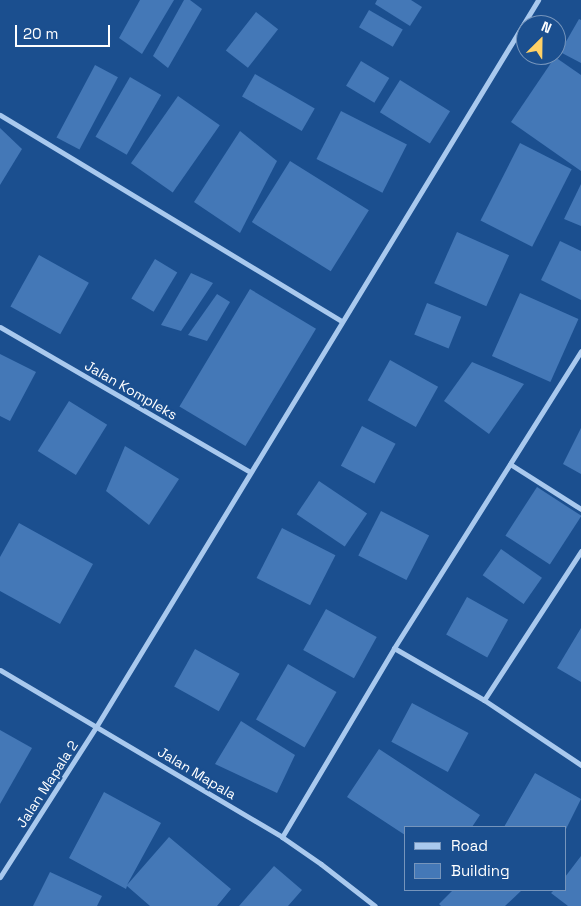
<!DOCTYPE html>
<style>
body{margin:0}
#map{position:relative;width:581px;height:906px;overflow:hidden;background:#1b4f8f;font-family:"Space Grotesk",sans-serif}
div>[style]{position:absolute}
.building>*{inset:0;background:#4478b7;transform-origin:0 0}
.street>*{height:5px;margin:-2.5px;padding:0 2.5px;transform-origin:2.5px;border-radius:2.5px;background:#a9c9ee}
span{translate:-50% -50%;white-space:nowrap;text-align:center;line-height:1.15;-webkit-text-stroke:4px #1b4f8f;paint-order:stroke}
.street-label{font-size:14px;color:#fff}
.legend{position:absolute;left:404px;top:826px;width:162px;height:65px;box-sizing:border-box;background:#1b4f8f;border:1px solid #7695bc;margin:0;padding:6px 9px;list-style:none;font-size:15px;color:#fff}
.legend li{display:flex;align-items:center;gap:10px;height:25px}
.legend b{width:25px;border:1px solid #7695bc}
.north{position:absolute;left:516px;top:15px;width:50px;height:50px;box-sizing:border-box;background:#1b4f8f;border:1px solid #7695bc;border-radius:50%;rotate:23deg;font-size:14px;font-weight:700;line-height:20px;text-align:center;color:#fff}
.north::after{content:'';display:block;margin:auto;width:18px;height:22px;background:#ffd166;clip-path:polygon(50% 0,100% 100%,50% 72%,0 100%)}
.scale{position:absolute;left:15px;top:25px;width:95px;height:22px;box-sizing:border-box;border:2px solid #fff;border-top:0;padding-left:6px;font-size:15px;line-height:18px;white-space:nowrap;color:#fff;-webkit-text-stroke:4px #1b4f8f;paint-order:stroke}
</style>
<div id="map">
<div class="building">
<div style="clip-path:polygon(140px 0,174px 0,142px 54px,119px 38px)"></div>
<div style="clip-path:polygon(184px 0,190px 0,202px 9px,168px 68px,153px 56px)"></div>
<div style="clip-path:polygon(377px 0,411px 0,422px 7px,410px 26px,375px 4px)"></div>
<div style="left:369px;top:10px;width:39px;height:20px;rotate:30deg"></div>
<div style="left:256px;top:12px;width:28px;height:49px;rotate:38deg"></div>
<div style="clip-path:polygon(579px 19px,581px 20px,581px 63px,560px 52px)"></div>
<div style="clip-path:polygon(555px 57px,581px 75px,581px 171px,511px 122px)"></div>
<div style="left:361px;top:61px;width:33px;height:29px;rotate:31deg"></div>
<div style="left:95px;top:65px;width:26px;height:82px;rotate:28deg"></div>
<div style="left:255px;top:74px;width:69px;height:26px;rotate:30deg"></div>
<div style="left:130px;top:77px;width:36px;height:69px;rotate:30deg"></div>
<div style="left:400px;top:80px;width:59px;height:38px;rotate:32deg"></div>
<div style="left:178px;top:96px;width:51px;height:82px;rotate:35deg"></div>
<div style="left:341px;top:111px;width:74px;height:54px;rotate:27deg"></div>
<div style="clip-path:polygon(0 128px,22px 149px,0 185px)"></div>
<div style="clip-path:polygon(240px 131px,277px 161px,240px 233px,194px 202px)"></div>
<div style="left:520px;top:143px;width:58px;height:87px;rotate:27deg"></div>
<div style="left:290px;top:161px;width:93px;height:72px;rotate:32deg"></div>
<div style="clip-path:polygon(581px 184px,581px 226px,564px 219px)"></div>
<div style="left:457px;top:232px;width:57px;height:56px;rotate:24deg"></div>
<div style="clip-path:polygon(560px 241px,581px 251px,581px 300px,541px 280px)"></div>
<div style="left:39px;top:255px;width:57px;height:59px;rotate:29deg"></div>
<div style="left:155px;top:259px;width:26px;height:46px;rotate:31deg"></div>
<div style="clip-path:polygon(191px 273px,213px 283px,181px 331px,161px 325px)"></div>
<div style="left:250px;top:289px;width:77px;height:137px;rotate:31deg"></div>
<div style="left:520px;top:293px;width:64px;height:69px;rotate:24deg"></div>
<div style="clip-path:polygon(217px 294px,230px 302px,207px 341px,188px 335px)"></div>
<div style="left:427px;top:303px;width:37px;height:34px;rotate:22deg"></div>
<div style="clip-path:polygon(0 354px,36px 372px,10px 421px,0 416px)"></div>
<div style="left:390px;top:360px;width:55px;height:46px;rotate:29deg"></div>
<div style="clip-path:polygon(472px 362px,524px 384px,489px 434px,444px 401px)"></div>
<div style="left:69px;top:401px;width:45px;height:59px;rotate:32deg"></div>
<div style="left:362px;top:426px;width:38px;height:45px;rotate:28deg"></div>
<div style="clip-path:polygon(581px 428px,581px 474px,563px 464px)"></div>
<div style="clip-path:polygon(125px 446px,179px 479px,149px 525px,106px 491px)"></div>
<div style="left:319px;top:481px;width:58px;height:40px;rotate:34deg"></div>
<div style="left:537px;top:487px;width:53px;height:58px;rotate:33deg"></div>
<div style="left:381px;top:511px;width:54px;height:50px;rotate:27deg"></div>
<div style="clip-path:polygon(19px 523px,93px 564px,60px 624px,0 591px,0 557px)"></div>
<div style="left:282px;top:528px;width:60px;height:56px;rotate:27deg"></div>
<div style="left:501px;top:549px;width:50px;height:32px;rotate:35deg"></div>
<div style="left:467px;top:597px;width:47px;height:43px;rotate:29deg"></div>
<div style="left:326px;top:609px;width:58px;height:47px;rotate:29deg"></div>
<div style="clip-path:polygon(581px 628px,581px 682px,557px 668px)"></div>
<div style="left:195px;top:649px;width:51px;height:43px;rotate:29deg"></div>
<div style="left:288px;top:664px;width:56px;height:64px;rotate:30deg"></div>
<div style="left:412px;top:703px;width:64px;height:44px;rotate:28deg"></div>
<div style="clip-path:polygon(241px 721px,295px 755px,277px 793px,215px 764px)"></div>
<div style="clip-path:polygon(0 730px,32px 748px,0 804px)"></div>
<div style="clip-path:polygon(379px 749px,480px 815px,472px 827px,405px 827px,405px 835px,347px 797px)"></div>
<div style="clip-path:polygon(535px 773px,581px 799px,565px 831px,565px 827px,504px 827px)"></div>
<div style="clip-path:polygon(104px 792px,161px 823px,127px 885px,169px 837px,231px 889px,217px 906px,150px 906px,127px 886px,126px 889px,69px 858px)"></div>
<div style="clip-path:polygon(581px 856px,581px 906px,568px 906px,551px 893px,554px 890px,565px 890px,565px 877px)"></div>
<div style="clip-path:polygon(274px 866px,302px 890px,288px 906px,239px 906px)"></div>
<div style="clip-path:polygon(50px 872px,102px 896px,97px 906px,33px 906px)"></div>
<div style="clip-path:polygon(453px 890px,522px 890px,505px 906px,441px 906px,439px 904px)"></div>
</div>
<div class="street">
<div style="left:0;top:115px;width:399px;rotate:31.1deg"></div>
<div style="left:0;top:327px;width:289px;rotate:30.1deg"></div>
<div style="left:510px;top:464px;width:84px;rotate:32.4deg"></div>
<div style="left:394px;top:648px;width:104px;rotate:30deg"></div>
<div style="left:484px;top:700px;width:117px;rotate:33.8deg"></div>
<div style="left:0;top:670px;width:328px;rotate:30.6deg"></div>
<div style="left:282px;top:837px;width:47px;rotate:34.7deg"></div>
<div style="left:321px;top:864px;width:68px;rotate:37.9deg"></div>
<div style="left:484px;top:700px;width:178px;rotate:-56.9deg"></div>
<div style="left:282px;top:837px;width:220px;rotate:-59.3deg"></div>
<div style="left:394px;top:648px;width:351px;rotate:-57.8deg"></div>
<div style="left:0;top:877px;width:178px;rotate:-57.4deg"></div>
<div style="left:96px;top:727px;width:851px;rotate:-58.7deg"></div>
</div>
<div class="street-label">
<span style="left:131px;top:390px;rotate:30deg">Jalan Kompleks</span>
<span style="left:197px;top:773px;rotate:31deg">Jalan Mapala</span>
<span style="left:47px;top:784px;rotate:-57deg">Jalan Mapala 2</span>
</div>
<ul class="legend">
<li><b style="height:6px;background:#a9c9ee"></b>Road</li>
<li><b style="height:14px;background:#4478b7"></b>Building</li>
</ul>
<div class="north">N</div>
<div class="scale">20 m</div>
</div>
